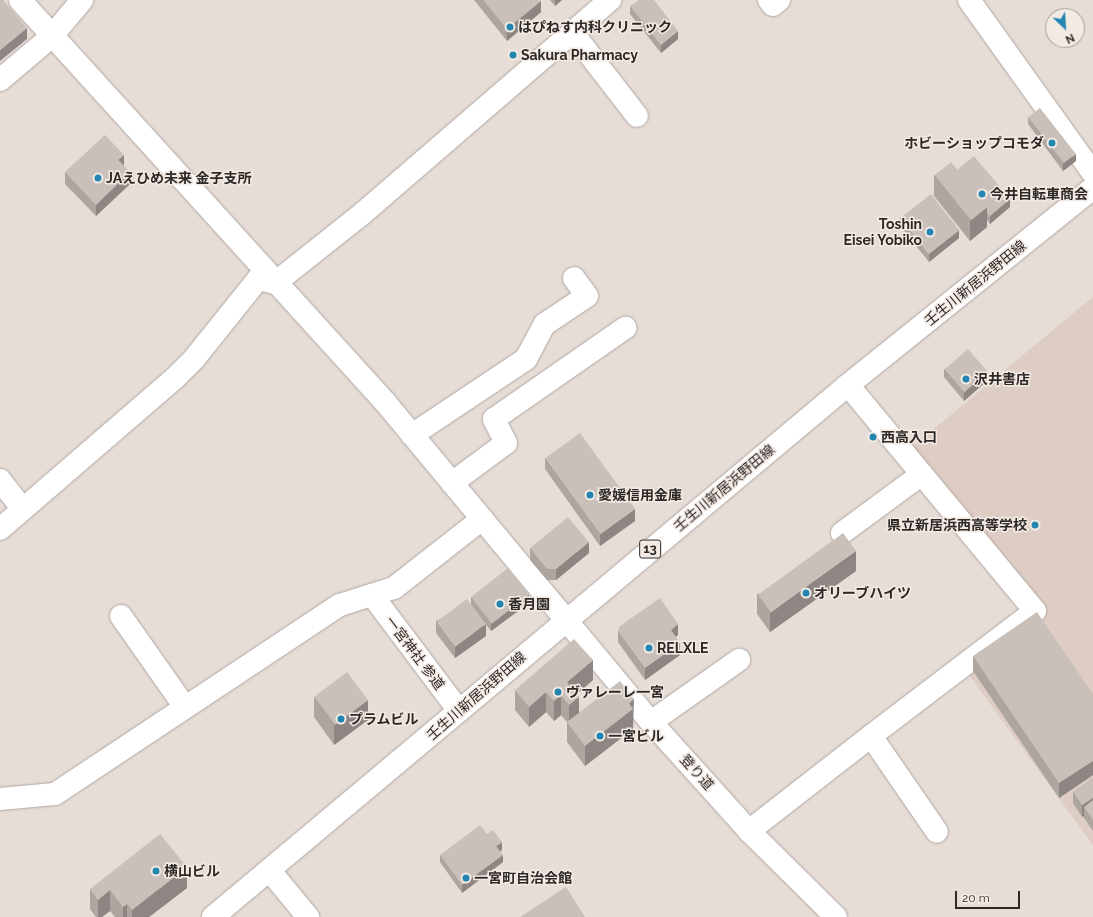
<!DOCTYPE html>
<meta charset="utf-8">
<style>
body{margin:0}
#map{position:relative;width:1093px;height:917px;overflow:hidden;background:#e7ddd7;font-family:Raleway,"Noto Sans JP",sans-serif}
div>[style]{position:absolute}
.built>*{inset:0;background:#decdc4}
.roads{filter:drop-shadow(0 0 1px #b1a7a2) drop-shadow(0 0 1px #b1a7a2)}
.minor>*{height:22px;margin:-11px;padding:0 11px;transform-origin:11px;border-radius:11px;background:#fff}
.primary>*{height:22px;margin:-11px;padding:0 11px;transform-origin:11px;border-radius:11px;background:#fff}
.wall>*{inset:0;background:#ada5a0}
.shaded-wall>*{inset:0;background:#8d8682}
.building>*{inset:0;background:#c9c0ba;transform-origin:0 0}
.dots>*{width:11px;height:11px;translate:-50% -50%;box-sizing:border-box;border:2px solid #f4eae4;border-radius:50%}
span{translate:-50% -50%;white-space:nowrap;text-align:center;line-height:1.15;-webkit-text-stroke:3px #f4eae4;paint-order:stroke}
.shield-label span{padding:1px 3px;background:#f4eae4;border:1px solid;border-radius:3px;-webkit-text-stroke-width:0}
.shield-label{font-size:13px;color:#2d2927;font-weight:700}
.poi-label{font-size:14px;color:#2d2927;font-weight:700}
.left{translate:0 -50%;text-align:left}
.right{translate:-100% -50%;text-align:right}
.street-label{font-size:14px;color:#2d2927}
.north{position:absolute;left:1045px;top:8px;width:40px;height:40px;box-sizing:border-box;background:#f4eae4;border:1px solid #a49d98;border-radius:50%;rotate:155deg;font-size:11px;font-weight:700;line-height:16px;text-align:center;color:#2d2927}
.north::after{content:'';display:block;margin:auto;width:14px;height:18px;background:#2386b0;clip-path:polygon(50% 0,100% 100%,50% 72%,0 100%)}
.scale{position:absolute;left:955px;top:891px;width:65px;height:18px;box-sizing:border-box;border:2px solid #2d2927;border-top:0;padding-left:5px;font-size:12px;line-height:14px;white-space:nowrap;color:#2d2927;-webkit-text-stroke:3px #f4eae4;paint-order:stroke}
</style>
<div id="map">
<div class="built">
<div style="clip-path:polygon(1093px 297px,1093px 845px,966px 671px,1043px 618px,1044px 603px,912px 447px)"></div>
</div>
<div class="roads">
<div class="minor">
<div style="left:20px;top:0;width:543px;rotate:47.76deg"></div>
<div style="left:385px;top:402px;width:416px;rotate:50.3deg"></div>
<div style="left:651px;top:722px;width:147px;rotate:48deg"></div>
<div style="left:749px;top:831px;width:122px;rotate:44.7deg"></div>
<div style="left:769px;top:0;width:6px;rotate:51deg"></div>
<div style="left:773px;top:5px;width:8px;rotate:-40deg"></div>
<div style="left:969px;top:0;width:213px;rotate:54.4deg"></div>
<div style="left:572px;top:32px;width:106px;rotate:52.3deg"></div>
<div style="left:0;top:80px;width:68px;rotate:-40.2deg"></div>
<div style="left:52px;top:36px;width:47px;rotate:-50.2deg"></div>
<div style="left:848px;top:385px;width:293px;rotate:50.4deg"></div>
<div style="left:1035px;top:611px;width:206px;rotate:142.7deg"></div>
<div style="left:871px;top:736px;width:116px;rotate:55.5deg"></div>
<div style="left:412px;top:435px;width:137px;rotate:-33.7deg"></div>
<div style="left:526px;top:359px;width:40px;rotate:-62deg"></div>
<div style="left:545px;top:324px;width:50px;rotate:-33.7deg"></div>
<div style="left:587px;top:296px;width:22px;rotate:-126deg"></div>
<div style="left:0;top:480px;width:37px;rotate:52deg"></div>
<div style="left:452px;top:483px;width:67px;rotate:-36.5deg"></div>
<div style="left:506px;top:443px;width:27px;rotate:-117deg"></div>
<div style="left:494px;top:419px;width:160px;rotate:-34.8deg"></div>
<div style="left:0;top:529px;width:231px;rotate:-40.8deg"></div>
<div style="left:175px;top:378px;width:27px;rotate:-45deg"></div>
<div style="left:194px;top:359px;width:102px;rotate:-51.3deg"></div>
<div style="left:258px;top:279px;width:17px;rotate:13deg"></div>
<div style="left:275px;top:283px;width:111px;rotate:-38.4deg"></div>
<div style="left:362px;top:214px;width:328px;rotate:-40.8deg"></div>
<div style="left:842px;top:533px;width:99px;rotate:-36.4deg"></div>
<div style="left:372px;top:595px;width:145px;rotate:53.1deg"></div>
<div style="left:121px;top:616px;width:111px;rotate:54.9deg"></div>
<div style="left:651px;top:722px;width:108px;rotate:-35.2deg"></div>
<div style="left:0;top:799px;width:55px;rotate:-5.2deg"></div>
<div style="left:55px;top:794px;width:342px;rotate:-33.6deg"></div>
<div style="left:340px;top:605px;width:57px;rotate:-17.5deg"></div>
<div style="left:394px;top:588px;width:112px;rotate:-38.1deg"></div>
<div style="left:749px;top:831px;width:155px;rotate:-37.9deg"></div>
<div style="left:270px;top:871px;width:60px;rotate:50.4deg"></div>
</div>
<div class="primary">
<div style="left:213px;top:917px;width:828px;rotate:-39.96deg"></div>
<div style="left:848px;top:385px;width:314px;rotate:-38.8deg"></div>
</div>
</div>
<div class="wall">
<div style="clip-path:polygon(474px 0,540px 0,541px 12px,507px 41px)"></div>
<div style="clip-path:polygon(550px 0,562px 0,555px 6px)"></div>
<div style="clip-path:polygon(630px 6px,678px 39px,661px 53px,630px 14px)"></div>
<div style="clip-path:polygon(1028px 117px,1076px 161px,1063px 171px,1028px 124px)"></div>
<div style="clip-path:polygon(124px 166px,130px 184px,96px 216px,65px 184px,65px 172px)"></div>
<div style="clip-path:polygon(957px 170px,1010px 207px,990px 224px,987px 220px,987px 227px,970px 241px,934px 196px,934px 175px)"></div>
<div style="clip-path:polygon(900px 218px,959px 238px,929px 262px,900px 226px)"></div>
<div style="clip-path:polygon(944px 369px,988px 380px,964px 401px,944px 377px)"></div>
<div style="clip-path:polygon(545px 458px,635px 521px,600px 546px,545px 469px)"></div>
<div style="clip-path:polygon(530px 548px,589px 553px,556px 580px,547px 580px,530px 560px)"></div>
<div style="clip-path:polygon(856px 571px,770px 632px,757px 614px,757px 594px)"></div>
<div style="clip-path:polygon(471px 597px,529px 603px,491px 631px,478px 614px,486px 636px,455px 658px,436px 633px,436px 621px,471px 604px)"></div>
<div style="clip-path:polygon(618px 631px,678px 635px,676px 637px,680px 655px,645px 680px,618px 642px)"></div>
<div style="clip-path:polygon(973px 656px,1093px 694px,1093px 775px,1059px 798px,973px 671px)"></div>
<div style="clip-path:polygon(593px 680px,577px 694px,579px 713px,634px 719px,633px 720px,633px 729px,585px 766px,567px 742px,567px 722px,561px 715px,554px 721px,546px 712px,529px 727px,515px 710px,515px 690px)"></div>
<div style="clip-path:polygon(314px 697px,368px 720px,334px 745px,314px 717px)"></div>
<div style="clip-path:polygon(1093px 778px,1093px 831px,1084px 818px,1084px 816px,1082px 817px,1073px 803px,1073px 792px)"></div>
<div style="clip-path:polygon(487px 834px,502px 850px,500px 851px,503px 862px,462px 893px,440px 862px,440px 855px)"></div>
<div style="clip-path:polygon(187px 888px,149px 917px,115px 917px,110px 911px,102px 917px,96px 917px,90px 909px,90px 889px)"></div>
</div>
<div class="shaded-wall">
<div style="clip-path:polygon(555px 0,562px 0,555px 6px)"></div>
<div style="clip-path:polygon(541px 1px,541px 12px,507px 41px,507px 29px)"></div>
<div style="clip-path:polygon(27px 28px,27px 39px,0 61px,0 50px)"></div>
<div style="clip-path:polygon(678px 31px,678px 39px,661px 53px,661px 45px)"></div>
<div style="clip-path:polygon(1076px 154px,1076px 161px,1063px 171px,1063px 163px)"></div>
<div style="clip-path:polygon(124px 155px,124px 166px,118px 160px)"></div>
<div style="clip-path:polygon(130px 172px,130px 184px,96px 216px,96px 205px)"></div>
<div style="clip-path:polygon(1010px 199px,1010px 207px,990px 224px,990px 216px)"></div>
<div style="clip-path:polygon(987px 207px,987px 227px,970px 241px,970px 220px)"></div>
<div style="clip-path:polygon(959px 230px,959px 238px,929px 262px,929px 254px)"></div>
<div style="clip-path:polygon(988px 372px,988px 380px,964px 401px,964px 393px)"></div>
<div style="clip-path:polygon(635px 509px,635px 521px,600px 546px,600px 534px)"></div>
<div style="clip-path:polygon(589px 542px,589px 553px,556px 580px,556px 569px)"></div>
<div style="clip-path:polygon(856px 551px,856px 571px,770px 632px,770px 612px)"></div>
<div style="clip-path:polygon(529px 595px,529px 603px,491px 631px,491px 623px)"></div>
<div style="clip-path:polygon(486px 624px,486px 636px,455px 658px,455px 647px)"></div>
<div style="clip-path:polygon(678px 624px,678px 635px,671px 641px,671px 630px)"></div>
<div style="clip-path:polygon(680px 643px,680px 655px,645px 680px,645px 668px)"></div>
<div style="clip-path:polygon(593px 660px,593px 680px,567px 703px,567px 682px)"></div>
<div style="clip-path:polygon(546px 692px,546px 712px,529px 727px,529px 707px)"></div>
<div style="clip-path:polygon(561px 695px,561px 715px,554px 721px,554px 701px)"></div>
<div style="clip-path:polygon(579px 697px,579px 717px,569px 725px,569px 705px)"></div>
<div style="clip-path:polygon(634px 699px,633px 729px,585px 766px,585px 746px,629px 703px)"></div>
<div style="clip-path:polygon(368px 700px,368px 720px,334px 745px,334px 725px)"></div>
<div style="clip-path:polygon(1093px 761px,1093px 775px,1059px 798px,1059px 783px)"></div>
<div style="clip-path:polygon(1093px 798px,1093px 809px,1084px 807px,1084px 816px,1082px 817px,1082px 805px)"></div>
<div style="clip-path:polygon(502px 842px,502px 850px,496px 854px,496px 846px)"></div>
<div style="clip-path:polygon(503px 855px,503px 862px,462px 893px,462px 885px)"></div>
<div style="clip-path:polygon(187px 867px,187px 888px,149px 917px,132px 917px,132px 910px)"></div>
<div style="clip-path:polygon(110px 890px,110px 911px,102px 917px,98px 917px,98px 900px)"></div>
<div style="clip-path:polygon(127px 904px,127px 917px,123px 917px,123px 907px)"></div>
</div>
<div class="building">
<div style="clip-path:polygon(0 0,3px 0,27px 28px,0 50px)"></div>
<div style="clip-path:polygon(483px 0,540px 0,541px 1px,507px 29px)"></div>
<div style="clip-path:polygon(639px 0,654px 0,678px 31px,661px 45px,630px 6px)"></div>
<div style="left:1040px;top:108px;width:58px;height:15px;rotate:52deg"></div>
<div style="clip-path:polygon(105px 135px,124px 155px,118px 160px,130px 172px,96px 205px,65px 172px)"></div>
<div style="clip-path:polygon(974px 156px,1010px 199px,990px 216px,987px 213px,987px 207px,957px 170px)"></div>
<div style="left:951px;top:162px;width:58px;height:21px;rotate:51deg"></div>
<div style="left:931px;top:194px;width:46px;height:39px;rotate:52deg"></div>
<div style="left:968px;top:349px;width:30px;height:31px;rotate:49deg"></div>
<div style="left:580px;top:433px;width:94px;height:43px;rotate:54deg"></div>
<div style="clip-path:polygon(568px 517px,589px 542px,556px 569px,547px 569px,530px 548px)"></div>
<div style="left:843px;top:533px;width:22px;height:105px;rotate:54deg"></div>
<div style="left:508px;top:568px;width:34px;height:47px;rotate:52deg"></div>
<div style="clip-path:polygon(660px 598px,678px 624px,671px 630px,680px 643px,645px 668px,618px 631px,620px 626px)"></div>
<div style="left:467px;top:599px;width:31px;height:38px;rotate:53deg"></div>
<div style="clip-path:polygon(1037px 612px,1093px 694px,1093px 761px,1059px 783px,973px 656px)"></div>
<div style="clip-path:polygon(574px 639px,593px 660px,567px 682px,579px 697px,569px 705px,561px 695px,554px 701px,546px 692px,529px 707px,515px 690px)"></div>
<div style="left:347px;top:672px;width:35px;height:41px;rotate:53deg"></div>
<div style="clip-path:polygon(620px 681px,634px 699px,629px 703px,633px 709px,585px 746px,567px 722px)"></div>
<div style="clip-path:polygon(1093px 778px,1093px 798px,1082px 805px,1073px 792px)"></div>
<div style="clip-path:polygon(1093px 800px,1093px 820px,1084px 807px)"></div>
<div style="clip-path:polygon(480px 825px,487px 834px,493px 830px,502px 842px,496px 846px,503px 855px,462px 885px,440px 855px)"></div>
<div style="clip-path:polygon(160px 834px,187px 867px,132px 910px,127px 904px,123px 907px,110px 890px,98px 900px,90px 889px)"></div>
<div style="clip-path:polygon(566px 887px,585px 917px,520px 917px)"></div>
</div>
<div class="dots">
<div style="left:510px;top:27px;background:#2386b0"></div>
<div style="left:513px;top:55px;background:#2386b0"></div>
<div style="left:1052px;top:143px;background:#2386b0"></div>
<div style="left:98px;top:178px;background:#2386b0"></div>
<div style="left:982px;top:194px;background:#2386b0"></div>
<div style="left:930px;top:232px;background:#2386b0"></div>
<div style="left:966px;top:379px;background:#2386b0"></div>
<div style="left:873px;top:437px;background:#2386b0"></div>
<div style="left:590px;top:495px;background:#2386b0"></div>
<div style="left:1035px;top:525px;background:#2386b0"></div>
<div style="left:806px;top:593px;background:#2386b0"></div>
<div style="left:500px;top:604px;background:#2386b0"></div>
<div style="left:649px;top:648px;background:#2386b0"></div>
<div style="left:558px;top:692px;background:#2386b0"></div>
<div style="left:341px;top:719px;background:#2386b0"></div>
<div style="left:600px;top:736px;background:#2386b0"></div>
<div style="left:156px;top:871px;background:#2386b0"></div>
<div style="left:466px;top:878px;background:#2386b0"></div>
</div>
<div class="shield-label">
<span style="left:650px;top:549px">13</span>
</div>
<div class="poi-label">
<span class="left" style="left:518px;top:27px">はぴねす内科クリニック</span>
<span class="left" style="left:521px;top:55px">Sakura Pharmacy</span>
<span class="right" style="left:1044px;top:143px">ホビーショップコモダ</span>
<span class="left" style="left:106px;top:178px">JAえひめ未来 金子支所</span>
<span class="left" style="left:990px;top:194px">今井自転車商会</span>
<span class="right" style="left:922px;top:232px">Toshin<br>Eisei Yobiko</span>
<span class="left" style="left:974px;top:379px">沢井書店</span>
<span class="left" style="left:881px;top:437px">西高入口</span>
<span class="left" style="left:598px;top:495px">愛媛信用金庫</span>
<span class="right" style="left:1027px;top:525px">県立新居浜西高等学校</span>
<span class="left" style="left:814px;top:593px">オリーブハイツ</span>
<span class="left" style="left:508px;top:604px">香月園</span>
<span class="left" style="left:657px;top:648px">RELXLE</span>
<span class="left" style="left:566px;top:692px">ヴァレーレ一宮</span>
<span class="left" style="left:349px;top:719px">プラムビル</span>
<span class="left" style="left:608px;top:736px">一宮ビル</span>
<span class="left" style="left:164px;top:871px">横山ビル</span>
<span class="left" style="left:474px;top:878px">一宮町自治会館</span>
</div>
<div class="street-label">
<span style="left:975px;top:283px;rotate:-39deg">壬生川新居浜野田線</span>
<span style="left:724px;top:488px;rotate:-40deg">壬生川新居浜野田線</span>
<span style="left:415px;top:653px;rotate:53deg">一宮神社 参道</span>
<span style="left:476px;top:696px;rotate:-41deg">壬生川新居浜野田線</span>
<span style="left:697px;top:772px;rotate:48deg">登り道</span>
</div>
<div class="north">N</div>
<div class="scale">20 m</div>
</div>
